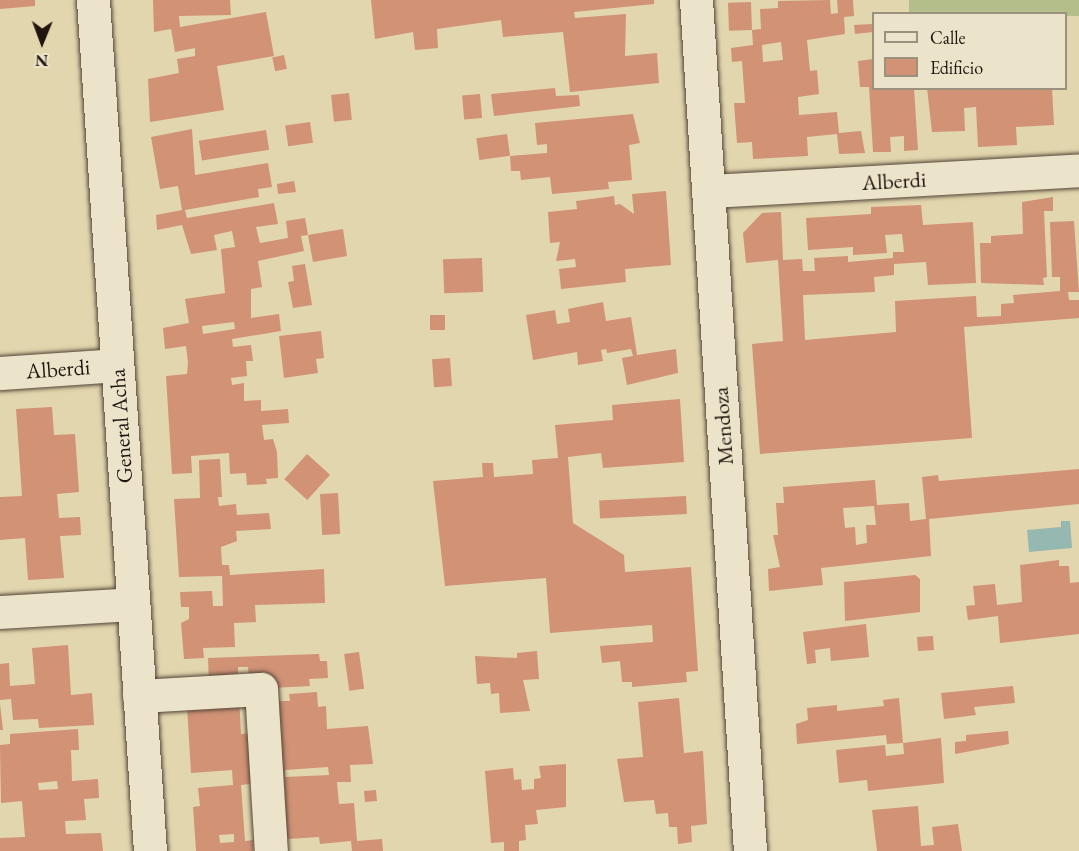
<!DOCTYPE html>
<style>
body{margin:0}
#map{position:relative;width:1079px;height:851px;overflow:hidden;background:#e2d6ae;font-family:"EB Garamond",serif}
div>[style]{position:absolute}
.green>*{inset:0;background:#b3be8a}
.water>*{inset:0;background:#95b8b0}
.building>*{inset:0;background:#d19276;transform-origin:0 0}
.roads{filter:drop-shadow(0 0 2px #514537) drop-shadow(0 0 2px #514537)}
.street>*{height:33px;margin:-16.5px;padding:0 16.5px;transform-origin:16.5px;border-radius:16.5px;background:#ece4ca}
span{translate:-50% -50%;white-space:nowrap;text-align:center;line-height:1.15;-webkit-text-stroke:4.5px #ece4ca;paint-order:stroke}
.street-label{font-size:22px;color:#21150f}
.legend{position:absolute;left:872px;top:12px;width:195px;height:78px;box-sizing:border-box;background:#ece4ca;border:2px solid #9b917f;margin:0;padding:8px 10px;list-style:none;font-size:18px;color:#21150f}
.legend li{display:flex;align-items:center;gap:12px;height:30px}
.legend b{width:30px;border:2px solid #9b917f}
.north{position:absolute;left:12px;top:12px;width:60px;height:60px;-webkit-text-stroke:4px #ece4ca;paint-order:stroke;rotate:181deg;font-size:16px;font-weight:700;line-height:24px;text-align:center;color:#21150f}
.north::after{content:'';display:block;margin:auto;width:21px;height:27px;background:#21150f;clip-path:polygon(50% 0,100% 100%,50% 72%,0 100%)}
</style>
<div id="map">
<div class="green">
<div style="clip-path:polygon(909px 0,1079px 0,1079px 16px,909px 13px)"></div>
</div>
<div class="water">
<div style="clip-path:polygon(1061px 521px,1070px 521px,1072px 548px,1029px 552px,1027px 530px,1061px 527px)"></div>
</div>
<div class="building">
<div style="clip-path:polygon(0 0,35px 0,35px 6px,0 9px)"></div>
<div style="clip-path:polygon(153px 0,230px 0,231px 15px,179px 16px,180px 27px,266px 12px,274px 56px,217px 66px,224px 110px,150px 122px,148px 79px,179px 73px,177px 59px,195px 56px,195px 48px,175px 52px,171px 29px,154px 32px)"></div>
<div style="clip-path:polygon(371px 0,654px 0,654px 4px,574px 12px,575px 18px,626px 14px,625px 56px,657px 53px,659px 83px,570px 92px,563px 32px,503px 37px,501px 20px,437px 29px,438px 48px,415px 50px,413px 32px,375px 39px)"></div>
<div style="clip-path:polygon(evenodd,830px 0,831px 14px,838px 13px,837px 0,853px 0,854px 16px,844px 17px,845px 34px,807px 40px,810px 71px,817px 70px,819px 94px,798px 97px,799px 115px,837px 112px,839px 133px,861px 131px,865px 153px,839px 154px,837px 134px,807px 137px,808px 156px,753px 159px,752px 142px,737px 143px,734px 103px,745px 103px,742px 61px,732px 62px,731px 48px,753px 45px,752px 30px,761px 29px,760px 9px,778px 8px,778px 1px,830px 0,781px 42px,783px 60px,763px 62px,762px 45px,781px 42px)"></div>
<div style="left:751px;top:2px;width:28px;height:23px;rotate:88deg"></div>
<div style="clip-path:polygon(873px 24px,873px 32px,855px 34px,854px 25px)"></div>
<div style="left:284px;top:55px;width:14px;height:12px;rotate:78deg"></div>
<div style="clip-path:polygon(873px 59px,873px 88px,914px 88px,918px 150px,904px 151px,904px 136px,890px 137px,891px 152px,873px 152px,869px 87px,860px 87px,858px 61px)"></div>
<div style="clip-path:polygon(555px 88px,556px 96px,579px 95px,580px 106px,494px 116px,491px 94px)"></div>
<div style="clip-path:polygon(927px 88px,1052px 88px,1054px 125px,1016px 127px,1017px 145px,978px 147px,976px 107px,964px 108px,965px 131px,932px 132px)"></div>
<div style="left:349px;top:93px;width:27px;height:18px;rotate:84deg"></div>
<div style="left:480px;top:94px;width:24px;height:18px;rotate:85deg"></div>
<div style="clip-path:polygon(633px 114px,640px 143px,629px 145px,632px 180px,608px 182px,609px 189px,552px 194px,550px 177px,521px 180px,520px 171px,511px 171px,510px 156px,547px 153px,547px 144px,537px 145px,535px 123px)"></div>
<div style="left:310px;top:122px;width:21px;height:25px;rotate:82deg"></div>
<div style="clip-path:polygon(evenodd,192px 129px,195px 175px,268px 163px,272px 187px,258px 189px,259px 197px,185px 210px,187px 218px,274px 203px,278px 224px,256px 227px,260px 243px,288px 238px,286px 221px,305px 218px,308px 235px,343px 229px,347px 256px,313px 262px,308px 235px,301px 236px,304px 251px,258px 261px,262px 287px,251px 289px,251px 318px,279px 314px,281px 331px,232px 339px,233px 347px,251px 345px,253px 361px,246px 361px,247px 376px,231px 378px,232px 385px,244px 383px,244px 401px,261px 400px,261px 411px,288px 409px,289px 423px,262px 425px,264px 440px,273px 439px,277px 452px,278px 478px,266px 479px,267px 484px,247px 485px,246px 473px,230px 474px,229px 453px,191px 456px,192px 473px,172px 474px,166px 376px,187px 374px,188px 362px,186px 346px,165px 349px,163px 328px,189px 323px,185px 299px,225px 293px,221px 249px,235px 247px,232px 231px,214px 235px,217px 250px,191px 254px,182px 225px,157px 230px,156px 215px,182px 210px,178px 186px,160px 189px,151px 137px,192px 129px,234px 322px,235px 329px,203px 334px,202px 326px,234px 322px)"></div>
<div style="left:266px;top:130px;width:20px;height:68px;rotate:81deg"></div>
<div style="left:507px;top:134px;width:22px;height:31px;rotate:82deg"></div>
<div style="clip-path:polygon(294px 181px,296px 192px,278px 194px,277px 184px)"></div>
<div style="clip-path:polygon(666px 191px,671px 265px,625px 269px,626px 282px,561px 289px,559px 269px,576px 267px,575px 259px,556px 261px,560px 242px,550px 243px,548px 212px,577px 209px,576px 201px,614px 196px,615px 205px,620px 204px,634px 214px,632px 194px)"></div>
<div style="clip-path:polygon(1053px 197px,1053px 211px,1044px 211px,1047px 277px,1043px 278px,1044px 285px,981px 283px,980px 243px,991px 243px,991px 236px,1023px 234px,1022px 202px)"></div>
<div style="clip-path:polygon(921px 205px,923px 225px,973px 222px,976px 283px,928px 285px,926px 262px,894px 264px,894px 275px,874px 277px,875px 292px,803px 295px,805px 340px,896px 332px,895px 301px,976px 296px,977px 317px,1001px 316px,1001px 304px,1014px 303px,1013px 295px,1060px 291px,1060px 277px,1052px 277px,1050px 222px,1074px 221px,1079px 292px,1068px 292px,1069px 300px,1079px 300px,1079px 318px,964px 327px,972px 438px,760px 454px,752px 344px,783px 341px,778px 260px,746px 263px,743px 233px,762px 213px,781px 212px,783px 260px,802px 259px,803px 271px,815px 271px,814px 258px,848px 256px,848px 262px,893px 258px,893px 252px,904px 252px,902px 234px,885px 235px,887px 253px,853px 255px,853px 247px,808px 250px,806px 218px,871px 214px,871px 207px)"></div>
<div style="left:482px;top:258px;width:34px;height:39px;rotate:88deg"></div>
<div style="clip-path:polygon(305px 264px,312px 305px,293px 308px,288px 282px,294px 281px,292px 266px)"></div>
<div style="clip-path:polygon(603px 302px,606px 321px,631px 317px,637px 355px,676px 349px,678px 373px,627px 385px,622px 358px,633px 356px,631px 349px,607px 353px,606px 349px,601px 350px,603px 361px,578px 365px,577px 352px,533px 360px,526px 315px,555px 310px,557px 324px,570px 322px,568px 309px)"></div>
<div style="left:445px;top:315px;width:15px;height:15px;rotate:90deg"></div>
<div style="clip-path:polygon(321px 331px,324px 358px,316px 359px,318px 373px,284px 378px,279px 336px)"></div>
<div style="left:450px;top:358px;width:28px;height:18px;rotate:86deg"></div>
<div style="clip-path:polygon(680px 399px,684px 462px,603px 468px,601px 453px,568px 457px,573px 523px,624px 555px,625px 572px,691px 567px,698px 671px,686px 672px,687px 682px,632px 687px,632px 682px,622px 682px,620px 661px,602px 663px,600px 646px,653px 642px,652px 625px,550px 633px,546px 578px,445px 586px,433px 481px,483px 477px,482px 463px,493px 463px,494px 477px,533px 474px,532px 460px,558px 458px,555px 425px,613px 420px,612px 405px)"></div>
<div style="clip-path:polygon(52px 407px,54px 435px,75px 434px,79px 492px,57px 494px,59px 518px,80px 517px,81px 535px,60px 536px,64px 578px,28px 580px,25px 538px,0 540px,0 497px,22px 496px,16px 409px)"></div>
<div style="left:307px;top:454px;width:31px;height:34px;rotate:42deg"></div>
<div style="clip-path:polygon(220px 459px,222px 497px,218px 497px,219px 506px,236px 504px,237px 515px,269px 513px,271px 529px,236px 531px,237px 541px,221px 547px,222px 565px,229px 565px,230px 575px,324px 569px,325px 603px,255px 605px,256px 622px,234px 623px,235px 647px,203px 648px,204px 658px,184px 659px,181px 623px,189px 619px,189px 607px,181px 607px,180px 592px,212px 591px,213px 606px,223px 606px,222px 576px,179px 577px,174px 499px,200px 498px,199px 460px)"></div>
<div style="clip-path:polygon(evenodd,1079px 469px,1079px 504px,929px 519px,931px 556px,821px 568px,823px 585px,769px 591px,768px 569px,780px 567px,773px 535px,778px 535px,776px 503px,784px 503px,783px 487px,875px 480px,877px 505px,909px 503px,910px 521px,926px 519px,922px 477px,938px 475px,939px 481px,1079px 469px,874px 506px,876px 525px,866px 525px,867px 543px,856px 545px,855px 527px,845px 528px,843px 508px,874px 506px)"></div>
<div style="left:338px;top:493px;width:41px;height:18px;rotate:87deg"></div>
<div style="left:686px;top:496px;width:18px;height:87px;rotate:87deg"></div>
<div style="clip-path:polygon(1059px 560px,1059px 566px,1069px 566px,1070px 583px,1079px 582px,1079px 634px,1000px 643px,998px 616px,968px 620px,966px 606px,975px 605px,973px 586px,995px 584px,997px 605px,1022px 602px,1020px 565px)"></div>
<div style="clip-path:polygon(915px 575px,920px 579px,920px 612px,845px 621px,844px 582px)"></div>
<div style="clip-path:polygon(866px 624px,869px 657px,831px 661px,830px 648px,815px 650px,816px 663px,807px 664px,803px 632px)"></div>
<div style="left:933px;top:636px;width:14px;height:16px;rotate:86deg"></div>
<div style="clip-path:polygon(68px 645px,71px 695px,92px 693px,94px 725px,39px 728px,38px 719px,13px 720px,11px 699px,0 700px,0 664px,9px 663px,10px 686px,35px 684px,32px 648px)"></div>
<div style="clip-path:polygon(537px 651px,539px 679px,523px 680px,530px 711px,500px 713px,499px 693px,491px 694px,490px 683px,477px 684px,475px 656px,517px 658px,517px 653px)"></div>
<div style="left:359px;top:652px;width:37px;height:15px;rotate:82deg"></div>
<div style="clip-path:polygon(319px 654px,320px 661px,327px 661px,328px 678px,309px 679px,310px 686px,272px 688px,249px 682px,248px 667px,238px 667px,238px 684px,209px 685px,208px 658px)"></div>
<div style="clip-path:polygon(1013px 686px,1015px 703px,974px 707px,976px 715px,944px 719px,941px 693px)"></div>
<div style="clip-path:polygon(evenodd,317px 692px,318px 707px,326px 706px,327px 729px,368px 726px,373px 764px,350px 765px,351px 782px,337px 782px,339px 804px,354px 803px,357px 841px,382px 839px,383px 851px,352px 851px,351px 841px,320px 844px,319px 837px,288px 839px,288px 847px,271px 848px,257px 783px,241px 785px,245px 841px,253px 840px,253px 851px,196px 851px,193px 807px,200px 806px,198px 788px,233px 785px,232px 770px,191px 773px,187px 706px,239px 697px,241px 734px,254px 733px,273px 701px,290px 701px,289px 694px,317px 692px,328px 767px,329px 775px,285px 777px,285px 770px,328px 767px,317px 692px,234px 834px,234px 842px,220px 843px,219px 835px,234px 834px)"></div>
<div style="clip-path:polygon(679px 698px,684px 753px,703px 751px,707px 824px,691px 826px,692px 842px,678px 844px,677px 827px,669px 827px,668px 813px,656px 814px,654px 800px,624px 802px,617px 759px,643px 757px,638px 702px)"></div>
<div style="clip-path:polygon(899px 698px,903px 743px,887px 744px,886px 735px,797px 744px,796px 724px,808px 720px,807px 708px,837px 705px,837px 711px,884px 706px,883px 700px)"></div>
<div style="clip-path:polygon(0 704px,3px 730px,0 730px)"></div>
<div style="clip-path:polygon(evenodd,78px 729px,79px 750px,71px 750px,72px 781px,98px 779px,99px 798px,84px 799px,86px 820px,65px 821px,66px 834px,101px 833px,103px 851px,0 851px,0 838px,25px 837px,22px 801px,1px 803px,0 745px,10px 744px,10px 734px,78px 729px,57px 781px,58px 789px,39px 790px,38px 783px,57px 781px)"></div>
<div style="clip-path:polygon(1008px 731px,1009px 744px,955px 754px,955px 742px,966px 741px,966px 735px)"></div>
<div style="clip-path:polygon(941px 738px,944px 783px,868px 791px,867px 780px,839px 783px,836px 750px,885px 745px,886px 756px,904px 754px,903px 743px)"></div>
<div style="clip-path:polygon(566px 764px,566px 807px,536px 810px,538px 824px,525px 825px,526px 840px,519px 841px,519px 851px,504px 851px,504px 842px,491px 843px,485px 771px,513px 768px,514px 780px,521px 779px,522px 790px,534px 789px,534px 779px,541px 778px,539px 766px)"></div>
<div style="left:376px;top:790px;width:11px;height:12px;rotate:85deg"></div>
<div style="clip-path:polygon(918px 806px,921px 846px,934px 845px,932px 827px,958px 824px,962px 851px,877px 851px,872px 810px)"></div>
</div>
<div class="roads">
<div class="street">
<div style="left:93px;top:0;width:853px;rotate:86.17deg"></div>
<div style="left:696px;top:0;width:853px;rotate:86.37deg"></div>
<div style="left:709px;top:191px;width:371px;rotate:-3.2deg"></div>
<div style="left:0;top:373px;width:117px;rotate:-3.9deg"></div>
<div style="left:0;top:612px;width:133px;rotate:-3.4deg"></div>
<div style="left:139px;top:696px;width:122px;rotate:-3.3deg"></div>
<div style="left:261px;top:689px;width:162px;rotate:86.5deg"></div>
</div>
</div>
<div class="street-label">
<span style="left:894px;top:181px;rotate:-3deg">Alberdi</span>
<span style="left:58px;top:369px;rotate:-4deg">Alberdi</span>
<span style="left:121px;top:426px;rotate:-94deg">General Acha</span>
<span style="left:723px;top:426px;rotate:-94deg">Mendoza</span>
</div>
<ul class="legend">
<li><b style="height:8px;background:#ece4ca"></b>Calle</li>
<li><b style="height:16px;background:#d19276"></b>Edificio</li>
</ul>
<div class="north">N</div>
</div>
